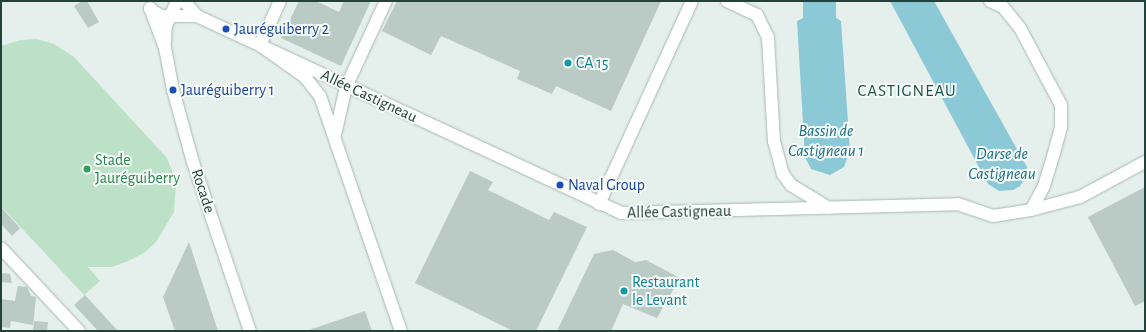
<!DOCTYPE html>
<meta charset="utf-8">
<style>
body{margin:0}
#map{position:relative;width:1146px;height:332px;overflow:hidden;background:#e5efeb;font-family:"Alegreya Sans",sans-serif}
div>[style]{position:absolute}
.green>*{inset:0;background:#bde1c7}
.water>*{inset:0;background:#8bc9d6}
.building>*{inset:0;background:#bacac4}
.roads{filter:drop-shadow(0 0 1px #a7b8b2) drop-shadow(0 0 1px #a7b8b2)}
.street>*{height:12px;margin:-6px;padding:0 6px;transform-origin:6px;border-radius:6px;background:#fff}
.secondary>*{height:12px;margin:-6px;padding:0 6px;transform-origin:6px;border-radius:6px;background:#fff}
.dots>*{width:11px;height:11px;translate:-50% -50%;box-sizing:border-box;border:2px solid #f6fbf9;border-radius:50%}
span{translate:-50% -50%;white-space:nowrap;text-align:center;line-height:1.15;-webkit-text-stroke:4px #f6fbf9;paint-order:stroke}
.transit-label{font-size:16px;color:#164399}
.left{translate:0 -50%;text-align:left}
.culture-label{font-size:16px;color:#0d838f}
.street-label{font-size:16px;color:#23423a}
.leisure-label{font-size:16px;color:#27864d}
.neighbourhood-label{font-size:17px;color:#1d5649;letter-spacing:1px}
.water-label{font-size:17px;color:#196f82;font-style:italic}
.frame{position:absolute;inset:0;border:2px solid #23423a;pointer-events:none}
</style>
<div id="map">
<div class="green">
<div style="clip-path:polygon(37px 39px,54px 44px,74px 57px,167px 158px,176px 182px,174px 212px,156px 242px,144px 253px,128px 261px,112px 267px,88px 267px,100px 281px,84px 295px,1px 206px,1px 46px,21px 40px)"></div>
</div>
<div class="water">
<div style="clip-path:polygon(803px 1px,836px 1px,836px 18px,841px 21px,850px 151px,844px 167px,830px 175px,811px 169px,805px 157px,797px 21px,803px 18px)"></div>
<div style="clip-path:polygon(890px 1px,934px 1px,1027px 167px,1028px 174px,1020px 186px,1013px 190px,999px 191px,988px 184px)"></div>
</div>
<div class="building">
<div style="clip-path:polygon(82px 1px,87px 1px,99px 22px,88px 28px,74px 6px)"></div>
<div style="clip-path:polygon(299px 1px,316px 1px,339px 12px,344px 1px,371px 1px,341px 66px,281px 38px)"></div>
<div style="clip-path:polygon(397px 1px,661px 1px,611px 111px,556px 86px,552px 94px,517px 79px,520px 71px,441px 36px,431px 55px,382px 31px)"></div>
<div style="clip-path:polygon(470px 171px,493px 182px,488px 190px,549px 220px,554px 212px,587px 227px,536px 331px,513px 331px,415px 283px)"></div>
<div style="clip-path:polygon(1145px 187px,1145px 301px,1135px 306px,1088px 217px)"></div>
<div style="clip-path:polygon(1px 207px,20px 228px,12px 236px,1px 224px)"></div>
<div style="clip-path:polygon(189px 242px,201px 279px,218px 331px,175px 331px,163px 297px)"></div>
<div style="clip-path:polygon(613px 250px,635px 262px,646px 260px,680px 278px,657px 318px,623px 304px,611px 331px,557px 331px,594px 254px)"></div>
<div style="clip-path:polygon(1px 273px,10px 274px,12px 283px,1px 282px)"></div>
<div style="clip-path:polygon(18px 286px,27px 287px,31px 296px,36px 297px,33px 325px,11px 321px,10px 328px,1px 327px,1px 299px,15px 301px)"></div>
<div style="clip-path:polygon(85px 295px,118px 331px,98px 331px,74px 305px)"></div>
<div style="clip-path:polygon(365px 311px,372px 331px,309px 331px,309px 330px)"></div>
<div style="clip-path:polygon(34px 321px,48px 322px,47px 331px,33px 331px)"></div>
</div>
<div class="roads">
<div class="street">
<div style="left:280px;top:1px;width:48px;rotate:114.4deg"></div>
<div style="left:260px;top:45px;width:55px;rotate:35.4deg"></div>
<div style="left:305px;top:77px;width:24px;rotate:52deg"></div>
<div style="left:320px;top:96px;width:249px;rotate:71deg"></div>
<div style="left:990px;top:1px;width:14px;rotate:25deg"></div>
<div style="left:1003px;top:7px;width:27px;rotate:51deg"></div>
<div style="left:1020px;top:28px;width:87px;rotate:62deg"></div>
<div style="left:1061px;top:105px;width:22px;rotate:90deg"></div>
<div style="left:1061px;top:127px;width:27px;rotate:105deg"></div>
<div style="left:1054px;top:153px;width:34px;rotate:107deg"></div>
<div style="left:1044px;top:186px;width:27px;rotate:118deg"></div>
<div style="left:335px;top:135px;width:49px;rotate:-77.1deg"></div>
<div style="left:346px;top:87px;width:95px;rotate:-65.1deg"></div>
<div style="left:599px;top:204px;width:223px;rotate:-65.4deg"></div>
<div style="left:1px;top:248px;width:114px;rotate:46.8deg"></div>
</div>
<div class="secondary">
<div style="left:184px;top:1px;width:20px;rotate:49deg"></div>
<div style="left:727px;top:1px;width:33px;rotate:25deg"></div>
<div style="left:757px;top:15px;width:25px;rotate:64deg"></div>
<div style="left:768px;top:38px;width:103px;rotate:86.7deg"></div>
<div style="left:774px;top:141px;width:34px;rotate:75deg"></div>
<div style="left:783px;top:174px;width:14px;rotate:54deg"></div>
<div style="left:791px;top:185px;width:44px;rotate:31.2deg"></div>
<div style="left:150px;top:8px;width:43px;rotate:69.4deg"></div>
<div style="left:165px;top:48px;width:43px;rotate:79.2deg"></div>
<div style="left:173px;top:90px;width:75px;rotate:74.5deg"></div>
<div style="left:193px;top:162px;width:178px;rotate:71.4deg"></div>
<div style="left:150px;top:9px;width:13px;rotate:32deg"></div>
<div style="left:161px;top:16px;width:36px"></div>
<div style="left:197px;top:16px;width:468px;rotate:24.9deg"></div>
<div style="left:621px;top:213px;width:337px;rotate:-1.5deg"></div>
<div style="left:958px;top:204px;width:37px;rotate:19deg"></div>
<div style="left:993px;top:216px;width:38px;rotate:-9deg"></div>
<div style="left:1031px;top:210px;width:51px;rotate:-14.9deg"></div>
<div style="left:1080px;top:197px;width:74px;rotate:-28.3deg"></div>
<div style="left:165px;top:43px;width:17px;rotate:-87deg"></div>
<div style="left:166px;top:26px;width:27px;rotate:-66deg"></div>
</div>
</div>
<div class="dots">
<div style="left:226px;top:29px;background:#1a4fb4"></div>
<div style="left:568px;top:63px;background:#0f9aa8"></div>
<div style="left:173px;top:90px;background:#1a4fb4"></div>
<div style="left:87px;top:169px;background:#2e9e5b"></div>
<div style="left:560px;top:185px;background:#1a4fb4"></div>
<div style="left:624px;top:291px;background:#0f9aa8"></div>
</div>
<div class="transit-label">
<span class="left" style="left:234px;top:29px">Jauréguiberry 2</span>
<span class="left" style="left:181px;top:90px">Jauréguiberry 1</span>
<span class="left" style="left:568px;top:185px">Naval Group</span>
</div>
<div class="culture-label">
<span class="left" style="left:576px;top:63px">CA 15</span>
<span class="left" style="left:632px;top:291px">Restaurant<br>le Levant</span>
</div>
<div class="street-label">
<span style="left:369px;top:96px;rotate:25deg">Allée Castigneau</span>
<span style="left:203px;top:191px;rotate:72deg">Rocade</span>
<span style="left:679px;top:212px;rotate:-1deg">Allée Castigneau</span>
</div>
<div class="leisure-label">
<span class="left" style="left:95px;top:169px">Stade<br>Jauréguiberry</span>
</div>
<div class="neighbourhood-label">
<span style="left:907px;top:91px">CASTIGNEAU</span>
</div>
<div class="water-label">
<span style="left:826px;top:141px">Bassin de<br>Castigneau 1</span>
<span style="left:1002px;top:164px">Darse de<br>Castigneau</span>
</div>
<div class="frame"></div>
</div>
